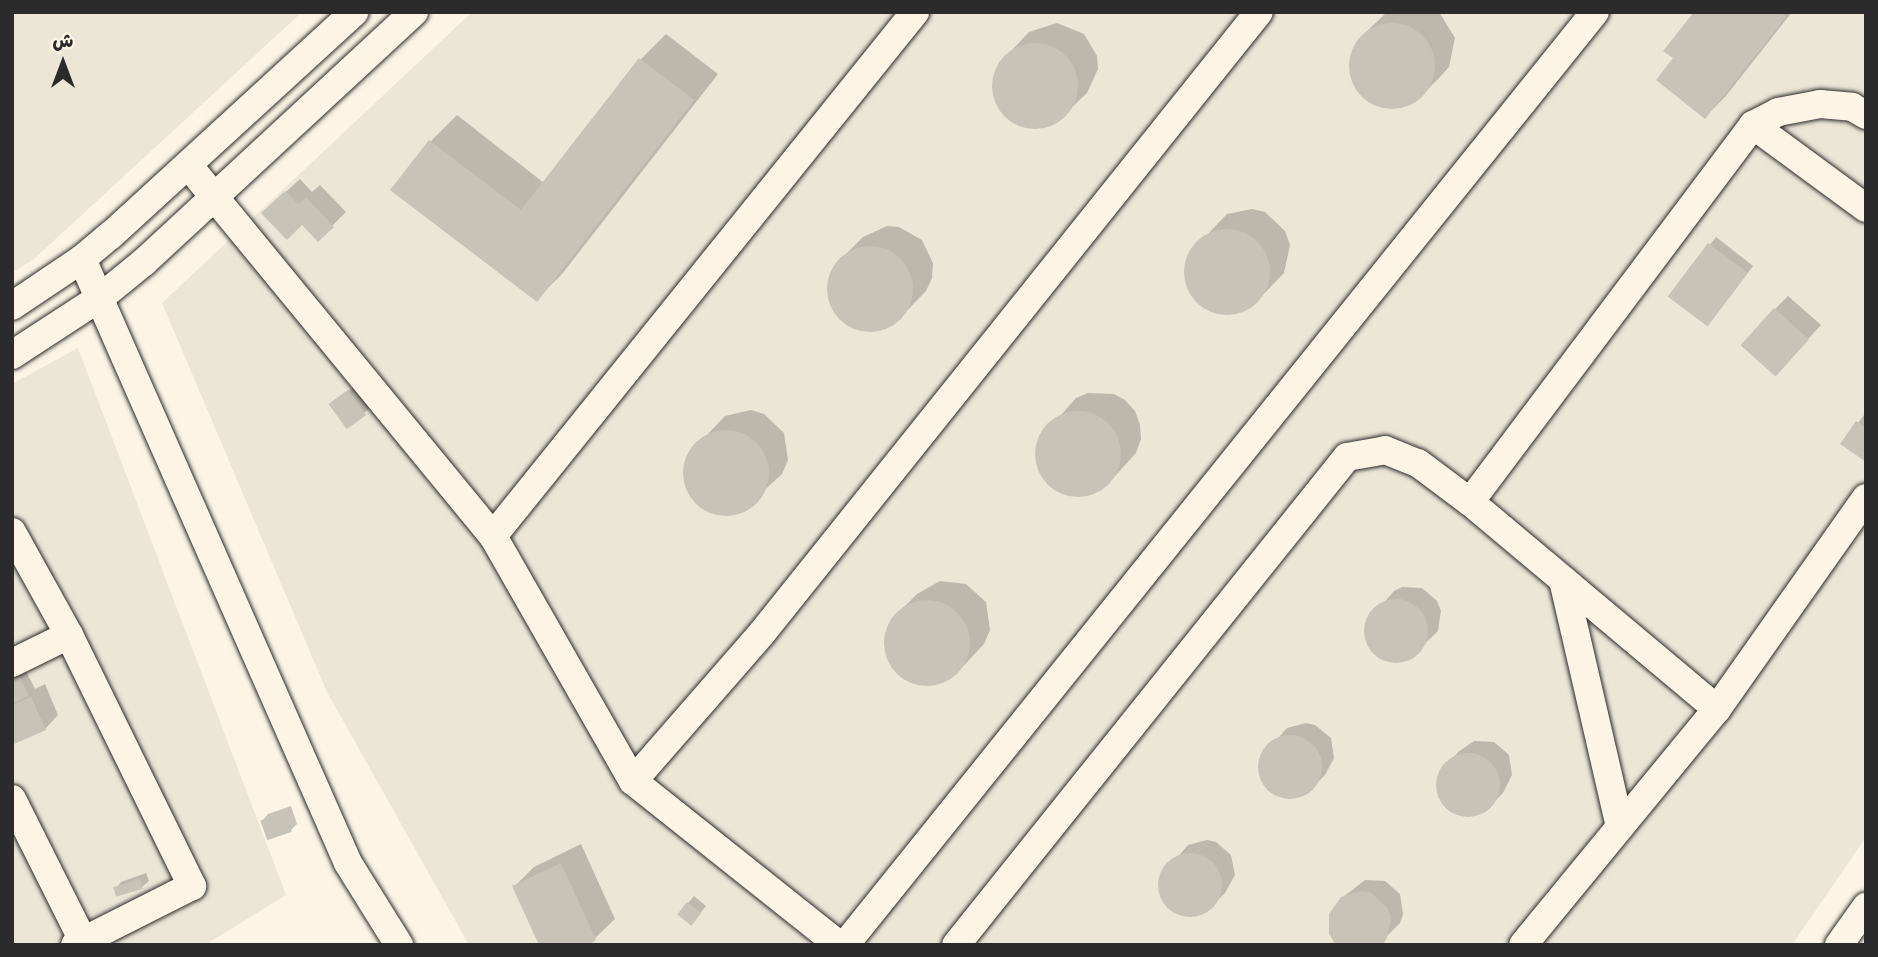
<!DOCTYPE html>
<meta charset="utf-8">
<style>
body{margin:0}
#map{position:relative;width:1878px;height:957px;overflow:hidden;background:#fcf5e5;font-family:"Balsamiq Sans","Playpen Sans Arabic",sans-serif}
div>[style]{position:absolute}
.built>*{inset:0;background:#ece6d7}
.shadow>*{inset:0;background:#0003;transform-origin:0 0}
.building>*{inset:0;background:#c8c3b7;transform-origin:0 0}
.round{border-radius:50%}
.roads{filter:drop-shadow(0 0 2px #2b2b2b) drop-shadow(0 0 2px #2b2b2b)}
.minor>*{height:28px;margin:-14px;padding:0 14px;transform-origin:14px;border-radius:14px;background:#fcf5e5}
span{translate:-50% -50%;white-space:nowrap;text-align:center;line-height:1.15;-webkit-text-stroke:6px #fcf5e5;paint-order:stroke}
.frame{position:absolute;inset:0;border:14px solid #2b2b2b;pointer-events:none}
.north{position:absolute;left:28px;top:28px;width:70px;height:70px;-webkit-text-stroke:5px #fcf5e5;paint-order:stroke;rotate:0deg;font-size:19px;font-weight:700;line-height:28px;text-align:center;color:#2b2b2b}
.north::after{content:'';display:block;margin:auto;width:24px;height:32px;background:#2b2b2b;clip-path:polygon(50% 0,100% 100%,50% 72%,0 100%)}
</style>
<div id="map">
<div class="built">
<div style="clip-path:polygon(12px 12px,302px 12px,34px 259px,12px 273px)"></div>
<div style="clip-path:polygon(472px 12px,1866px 12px,1866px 837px,1792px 945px,469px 945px,327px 692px,162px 303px)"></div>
<div style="clip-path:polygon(78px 348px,286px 895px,205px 945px,12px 945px,12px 384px)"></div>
</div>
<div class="shadow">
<div style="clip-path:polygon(1387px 12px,1439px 12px,1455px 38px,1449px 67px,1439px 78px,1418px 99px,1405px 105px,1391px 107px,1377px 105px,1364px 97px,1356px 87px,1350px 61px,1361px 37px)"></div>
<div style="clip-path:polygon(1697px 12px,1792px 12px,1725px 97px,1705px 117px,1676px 58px)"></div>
<div style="clip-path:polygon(1057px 23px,1084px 34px,1097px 56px,1098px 69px,1087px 93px,1066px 113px,1043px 127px,1018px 124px,998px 106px,993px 92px,994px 77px,999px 64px,1029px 32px)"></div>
<div style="clip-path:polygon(666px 34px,718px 74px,562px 274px,536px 300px,393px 190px,431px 141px,457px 115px,544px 183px,640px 60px)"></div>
<div style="clip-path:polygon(300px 179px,312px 192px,320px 185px,346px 212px,318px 240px,277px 200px)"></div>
<div style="clip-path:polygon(1252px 209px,1265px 212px,1285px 231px,1290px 245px,1284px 273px,1253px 305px,1225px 314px,1211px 311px,1190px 293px,1185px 268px,1188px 255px,1227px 214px)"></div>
<div style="clip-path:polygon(887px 226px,899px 227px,922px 240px,933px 263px,932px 278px,926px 291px,895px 323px,882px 329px,853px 327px,832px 307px,829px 280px,842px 258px,863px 237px)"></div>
<div style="left:1716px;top:237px;width:47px;height:75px;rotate:38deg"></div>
<div style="clip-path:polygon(1788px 296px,1821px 325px,1788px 361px,1775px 309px)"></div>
<div style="clip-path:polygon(355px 386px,371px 407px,348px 427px,338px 399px)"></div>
<div style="clip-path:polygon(1088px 393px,1114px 394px,1125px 400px,1135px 411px,1140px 425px,1141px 439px,1136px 453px,1106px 486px,1094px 493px,1065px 494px,1043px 477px,1036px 452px,1039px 440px,1076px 398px)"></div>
<div style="clip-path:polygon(751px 410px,764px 414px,784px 433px,788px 460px,782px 474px,739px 513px,710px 512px,690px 494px,684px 469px,687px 456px,725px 416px)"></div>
<div style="clip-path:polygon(1864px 415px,1866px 417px,1866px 460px,1842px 444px)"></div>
<div style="clip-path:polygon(940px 581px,966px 584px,986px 602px,990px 630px,984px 644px,954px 676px,926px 685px,899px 674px,891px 664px,886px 639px,896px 615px,917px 594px)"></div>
<div style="clip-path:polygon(1402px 587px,1422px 588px,1437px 601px,1441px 611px,1438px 631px,1409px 659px,1389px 660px,1380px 656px,1368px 641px,1368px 621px,1394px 591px)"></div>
<div style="clip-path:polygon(26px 671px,35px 689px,45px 684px,58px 715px,45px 729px,12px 743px,12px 677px)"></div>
<div style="clip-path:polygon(1306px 723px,1315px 725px,1331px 738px,1334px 758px,1325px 775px,1310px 790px,1302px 795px,1282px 796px,1273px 793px,1261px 777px,1261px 758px,1287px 728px)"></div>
<div style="clip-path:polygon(1474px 741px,1494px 742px,1509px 755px,1512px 775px,1503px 793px,1489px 807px,1480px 813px,1460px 814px,1444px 804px,1439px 795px,1439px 776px,1458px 752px)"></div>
<div style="clip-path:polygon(291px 806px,297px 824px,291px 830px,262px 821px,268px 814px)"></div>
<div style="clip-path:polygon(1207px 840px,1216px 842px,1231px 855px,1235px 875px,1225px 893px,1211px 907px,1192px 915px,1183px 914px,1167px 903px,1162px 895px,1162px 875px,1188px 845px)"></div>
<div style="clip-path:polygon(581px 844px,615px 919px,594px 939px,514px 887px,534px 867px)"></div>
<div style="clip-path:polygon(146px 873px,149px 881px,142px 887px,117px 896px,115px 889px,121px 882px)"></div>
<div style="clip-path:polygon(1365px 880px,1385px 881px,1400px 894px,1403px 914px,1400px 923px,1378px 945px,1342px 898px)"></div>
<div style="clip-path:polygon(694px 896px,706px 906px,697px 917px,679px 914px)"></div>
</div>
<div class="building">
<div style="clip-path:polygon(1694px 12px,1780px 12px,1786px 17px,1705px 119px,1656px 80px,1673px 58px,1663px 51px)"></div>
<div class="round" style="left:1349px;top:23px;width:86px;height:86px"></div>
<div class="round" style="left:992px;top:43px;width:86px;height:86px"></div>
<div style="clip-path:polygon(639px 58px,694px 100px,537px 302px,390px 190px,429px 140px,521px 210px)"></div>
<div style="clip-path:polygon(285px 191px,298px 204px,306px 197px,334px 227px,318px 242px,302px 225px,287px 240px,261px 213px)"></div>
<div class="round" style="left:1184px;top:229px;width:86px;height:86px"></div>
<div style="left:1708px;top:243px;width:50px;height:67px;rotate:37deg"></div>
<div class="round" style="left:827px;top:246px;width:86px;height:86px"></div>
<div style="left:1774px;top:308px;width:47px;height:50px;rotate:42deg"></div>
<div style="left:348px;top:390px;width:31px;height:24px;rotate:54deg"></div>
<div class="round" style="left:1035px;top:411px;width:86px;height:86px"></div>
<div style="clip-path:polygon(1856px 421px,1866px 427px,1866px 462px,1840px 444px)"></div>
<div class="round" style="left:683px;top:430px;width:86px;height:86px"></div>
<div class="round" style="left:1364px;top:599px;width:64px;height:64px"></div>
<div class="round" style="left:884px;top:600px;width:86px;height:86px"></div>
<div style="clip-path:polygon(19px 676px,29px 695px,12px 704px,12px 679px)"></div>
<div style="clip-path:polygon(31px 697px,46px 730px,12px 745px,12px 705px)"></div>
<div class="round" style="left:1258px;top:735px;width:64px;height:64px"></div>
<div class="round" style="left:1436px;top:753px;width:64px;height:64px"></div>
<div style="left:285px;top:812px;width:21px;height:26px;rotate:71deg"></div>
<div class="round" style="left:1158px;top:853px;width:64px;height:64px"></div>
<div style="clip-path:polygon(561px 863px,596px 940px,588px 945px,539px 945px,512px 886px)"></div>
<div style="left:140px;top:879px;width:10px;height:28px;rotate:73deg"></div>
<div style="clip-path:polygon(1361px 891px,1371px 893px,1387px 907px,1391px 917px,1387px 938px,1382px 945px,1336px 945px,1329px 934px,1329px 914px,1341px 897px)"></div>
<div style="left:687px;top:902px;width:18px;height:16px;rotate:38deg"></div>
</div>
<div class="roads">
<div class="minor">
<div style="left:1753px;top:125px;width:28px;rotate:-27deg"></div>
<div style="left:1778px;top:112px;width:43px;rotate:-10.8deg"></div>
<div style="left:1820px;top:104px;width:32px;rotate:5deg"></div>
<div style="left:1852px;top:107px;width:16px;rotate:30deg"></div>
<div style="left:188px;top:165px;width:480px;rotate:50.6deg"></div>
<div style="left:493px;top:536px;width:282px;rotate:60.3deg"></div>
<div style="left:633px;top:781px;width:263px;rotate:38.5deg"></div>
<div style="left:82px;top:259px;width:660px;rotate:66.23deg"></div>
<div style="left:348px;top:863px;width:97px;rotate:58.1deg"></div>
<div style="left:12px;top:306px;width:84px;rotate:-33.9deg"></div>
<div style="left:82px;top:259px;width:38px;rotate:-40deg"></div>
<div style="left:111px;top:235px;width:330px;rotate:-42.5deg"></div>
<div style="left:12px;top:355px;width:106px;rotate:-33.1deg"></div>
<div style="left:101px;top:297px;width:55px;rotate:-39.1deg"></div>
<div style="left:144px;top:262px;width:368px;rotate:-42.8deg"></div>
<div style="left:12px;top:532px;width:118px;rotate:61deg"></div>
<div style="left:69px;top:635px;width:64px;rotate:153.8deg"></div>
<div style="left:493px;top:536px;width:673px;rotate:-51.15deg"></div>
<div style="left:1563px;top:580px;width:253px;rotate:77deg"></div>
<div style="left:69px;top:635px;width:280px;rotate:63.9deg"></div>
<div style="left:192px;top:886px;width:131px;rotate:153.2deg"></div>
<div style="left:1717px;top:709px;width:322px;rotate:-140deg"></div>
<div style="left:1470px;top:502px;width:471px;rotate:-53.1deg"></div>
<div style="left:1753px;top:125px;width:140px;rotate:36.3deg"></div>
<div style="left:633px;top:781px;width:196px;rotate:-48.9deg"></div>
<div style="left:762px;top:633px;width:795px;rotate:-51.33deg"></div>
<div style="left:12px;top:799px;width:159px;rotate:63.4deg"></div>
<div style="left:845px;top:945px;width:1197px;rotate:-51.21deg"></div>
<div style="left:956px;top:945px;width:625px;rotate:-51.3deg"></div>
<div style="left:1347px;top:457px;width:39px;rotate:-10deg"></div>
<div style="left:1385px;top:450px;width:35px;rotate:22deg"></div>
<div style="left:1418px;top:463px;width:65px;rotate:36.9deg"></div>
<div style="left:1523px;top:945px;width:306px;rotate:-50.6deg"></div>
<div style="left:1717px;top:709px;width:258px;rotate:-54.8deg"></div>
<div style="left:1839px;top:945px;width:47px;rotate:-54.6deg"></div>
</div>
</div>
<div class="frame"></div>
<div class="north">ش</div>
</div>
